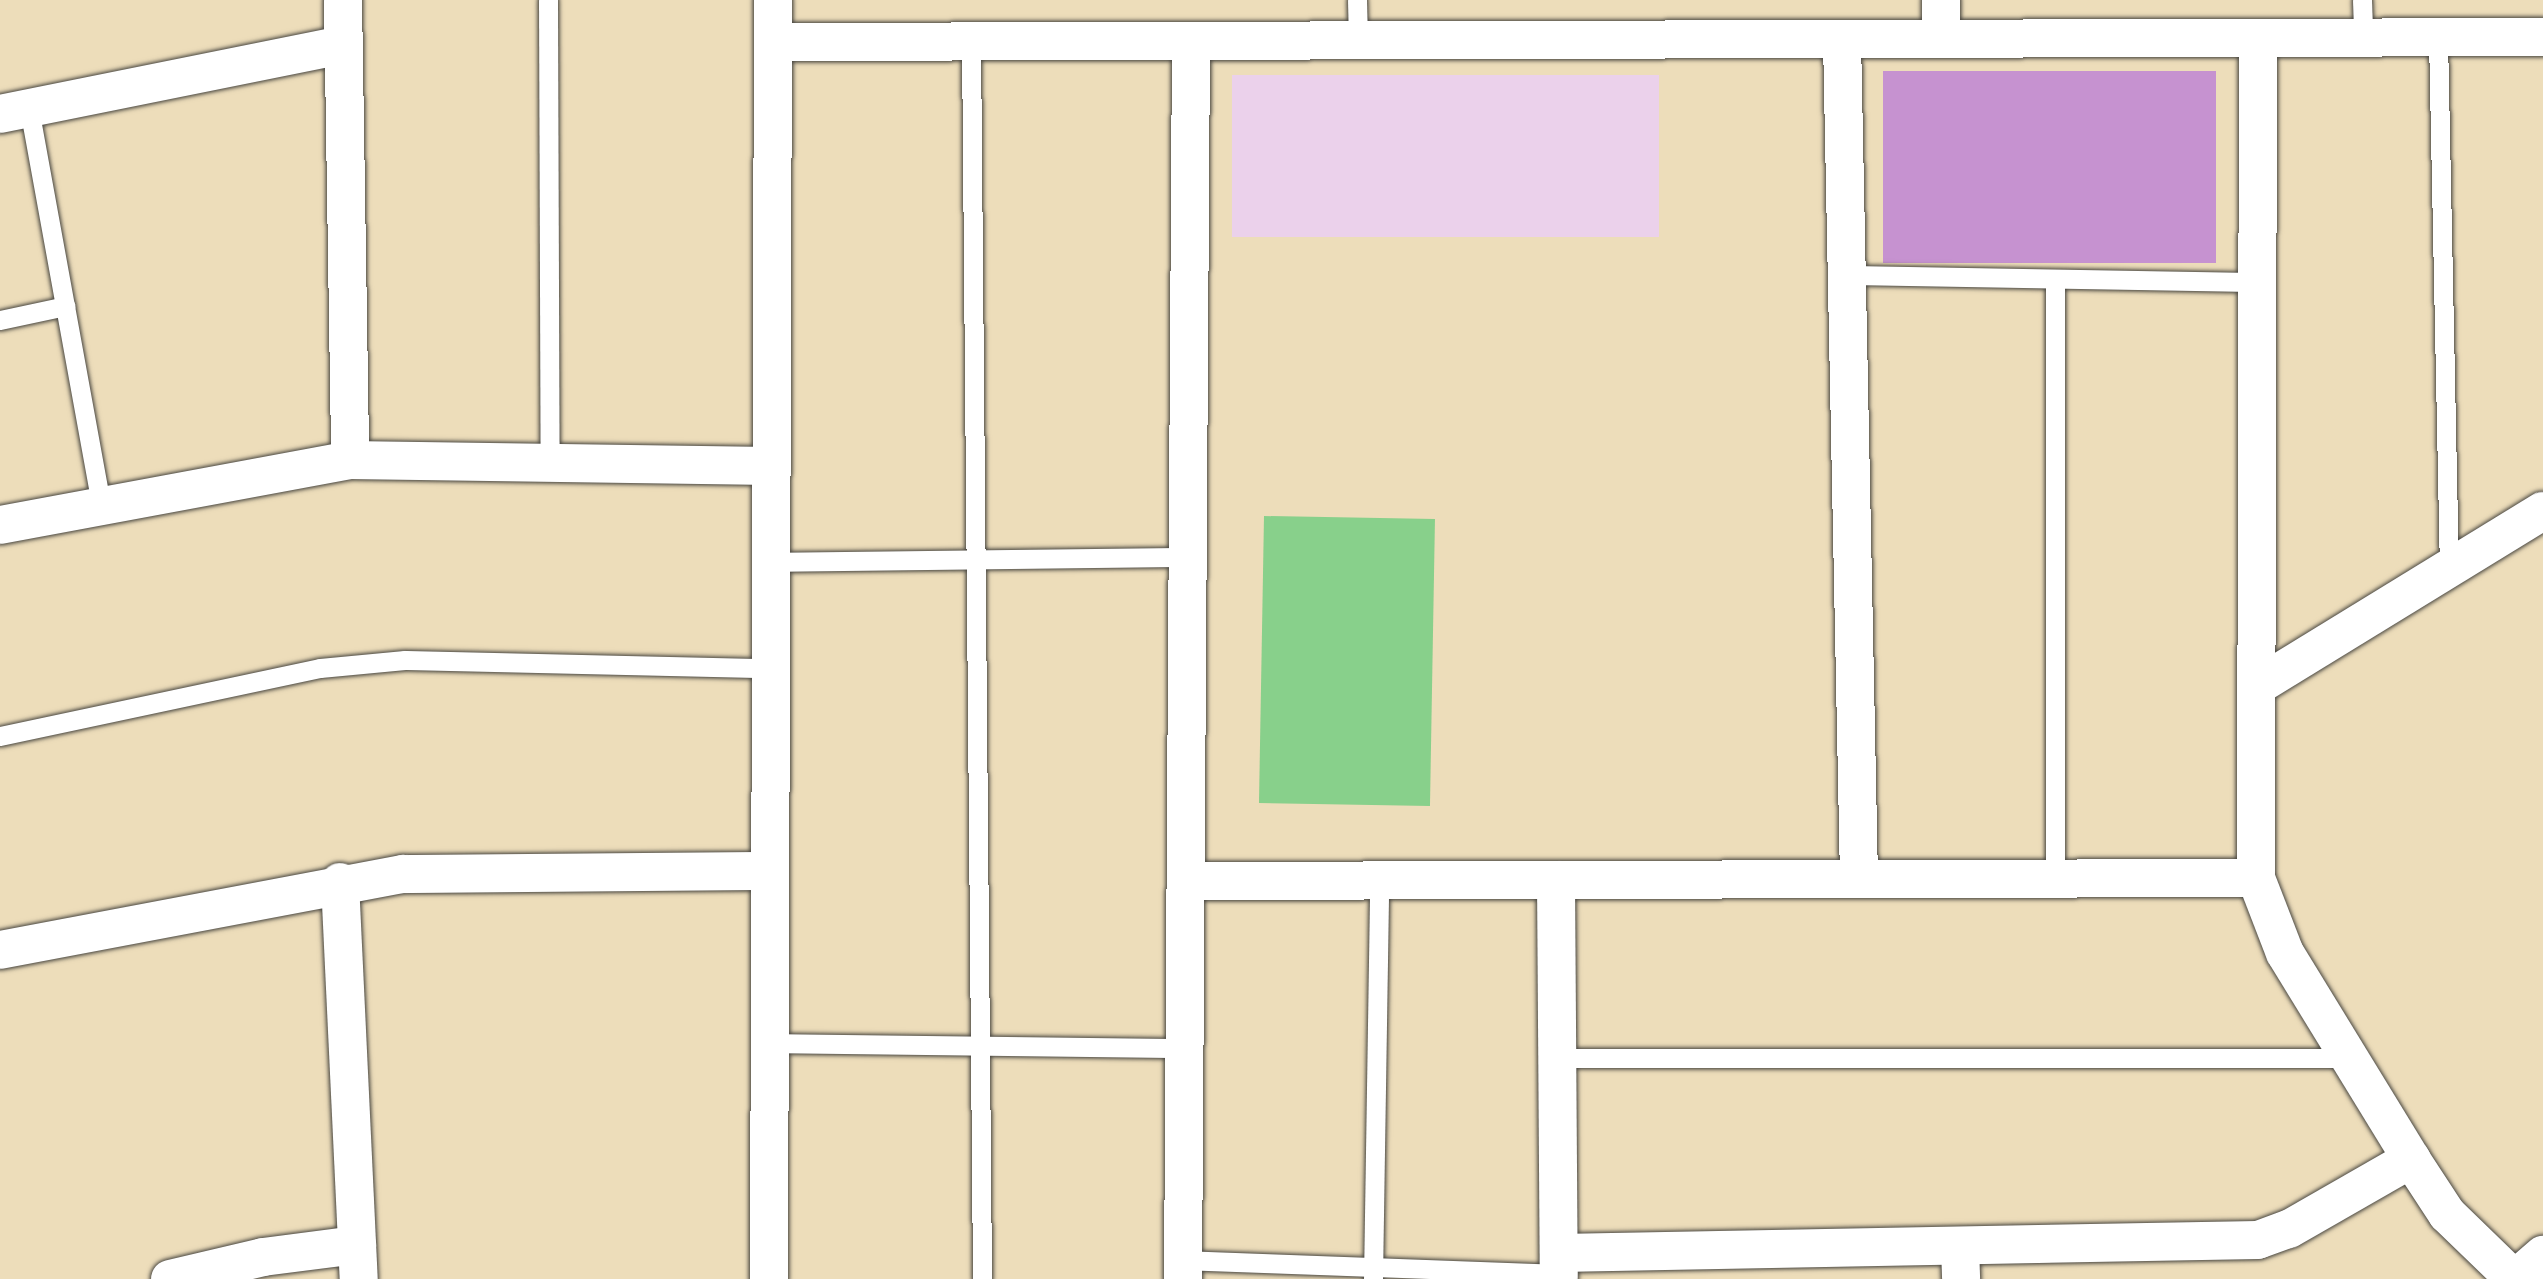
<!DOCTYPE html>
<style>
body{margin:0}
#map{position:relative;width:2543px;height:1279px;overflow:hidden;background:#edddba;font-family:"Indie Flower",sans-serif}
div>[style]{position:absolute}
.built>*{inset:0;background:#ebd1eb;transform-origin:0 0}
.green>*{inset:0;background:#88d08b;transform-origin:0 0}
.building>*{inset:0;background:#c692d0;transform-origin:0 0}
.roads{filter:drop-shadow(0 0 2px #484640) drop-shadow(0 0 2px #484640)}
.lane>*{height:19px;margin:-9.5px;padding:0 9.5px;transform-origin:9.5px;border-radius:9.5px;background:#fff}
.street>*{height:38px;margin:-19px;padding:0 19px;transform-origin:19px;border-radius:19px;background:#fff}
span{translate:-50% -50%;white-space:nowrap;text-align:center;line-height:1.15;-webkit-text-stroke:5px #f6f6f2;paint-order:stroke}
</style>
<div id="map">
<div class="built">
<div style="left:1232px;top:75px;width:427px;height:162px"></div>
</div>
<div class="green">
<div style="left:1264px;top:516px;width:171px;height:287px;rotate:1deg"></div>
</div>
<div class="building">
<div style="left:2216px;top:71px;width:192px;height:333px;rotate:90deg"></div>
</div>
<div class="roads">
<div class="lane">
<div style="left:548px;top:0;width:461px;rotate:89.8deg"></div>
<div style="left:1357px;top:0;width:40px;rotate:88.6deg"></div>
<div style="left:2362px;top:0;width:37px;rotate:88deg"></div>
<div style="left:2438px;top:37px;width:532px;rotate:88.82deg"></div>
<div style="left:971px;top:41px;width:1238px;rotate:89.49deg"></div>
<div style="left:29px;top:108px;width:404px;rotate:79.7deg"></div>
<div style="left:1846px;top:275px;width:411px;rotate:1deg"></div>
<div style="left:2055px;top:279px;width:599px;rotate:90deg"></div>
<div style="left:0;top:320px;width:67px;rotate:-12deg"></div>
<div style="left:770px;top:562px;width:419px;rotate:-0.7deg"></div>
<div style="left:0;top:736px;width:327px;rotate:-12deg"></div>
<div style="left:320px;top:668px;width:85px;rotate:-5.4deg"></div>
<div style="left:405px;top:660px;width:364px;rotate:1.3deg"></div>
<div style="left:771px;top:1043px;width:411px;rotate:0.7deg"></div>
<div style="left:1558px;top:1058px;width:791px"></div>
<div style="left:1183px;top:1260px;width:376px;rotate:2.1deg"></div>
<div style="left:1373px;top:1279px;width:398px;rotate:-89.1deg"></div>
</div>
<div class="street">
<div style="left:343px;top:0;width:460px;rotate:89.1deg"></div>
<div style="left:2258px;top:38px;width:840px;rotate:90.14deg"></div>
<div style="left:2256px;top:878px;width:80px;rotate:68.9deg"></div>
<div style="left:2285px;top:953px;width:241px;rotate:58.5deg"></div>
<div style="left:2411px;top:1159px;width:66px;rotate:56.8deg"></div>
<div style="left:2447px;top:1214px;width:93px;rotate:44.1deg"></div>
<div style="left:1842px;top:39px;width:840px;rotate:88.84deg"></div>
<div style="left:1941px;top:39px;width:39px;rotate:-90deg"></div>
<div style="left:774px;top:42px;width:1769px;rotate:-0.16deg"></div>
<div style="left:0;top:114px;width:350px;rotate:-11.4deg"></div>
<div style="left:0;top:525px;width:356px;rotate:-10.5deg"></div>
<div style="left:350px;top:460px;width:420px;rotate:0.8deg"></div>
<div style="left:2257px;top:686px;width:335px;rotate:-31.5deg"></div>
<div style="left:1556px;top:880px;width:397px;rotate:89.6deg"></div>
<div style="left:1186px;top:881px;width:1070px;rotate:-0.16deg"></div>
<div style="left:340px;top:882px;width:397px;rotate:87.3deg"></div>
<div style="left:0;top:950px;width:410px;rotate:-10.7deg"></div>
<div style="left:403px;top:874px;width:365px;rotate:-0.5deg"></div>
<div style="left:1960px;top:1247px;width:32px;rotate:88deg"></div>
<div style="left:1559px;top:1253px;width:699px;rotate:-1.07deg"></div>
<div style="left:2258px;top:1240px;width:33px;rotate:-20deg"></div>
<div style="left:2289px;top:1229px;width:141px;rotate:-29.8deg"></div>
<div style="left:170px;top:1279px;width:96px;rotate:-13.3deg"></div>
<div style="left:263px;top:1257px;width:95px;rotate:-7.3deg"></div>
<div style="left:769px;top:1279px;width:1279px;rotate:-89.82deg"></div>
<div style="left:1183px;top:1279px;width:1238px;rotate:-89.63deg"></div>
<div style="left:2515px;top:1279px;width:37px;rotate:-41deg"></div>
</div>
</div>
</div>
